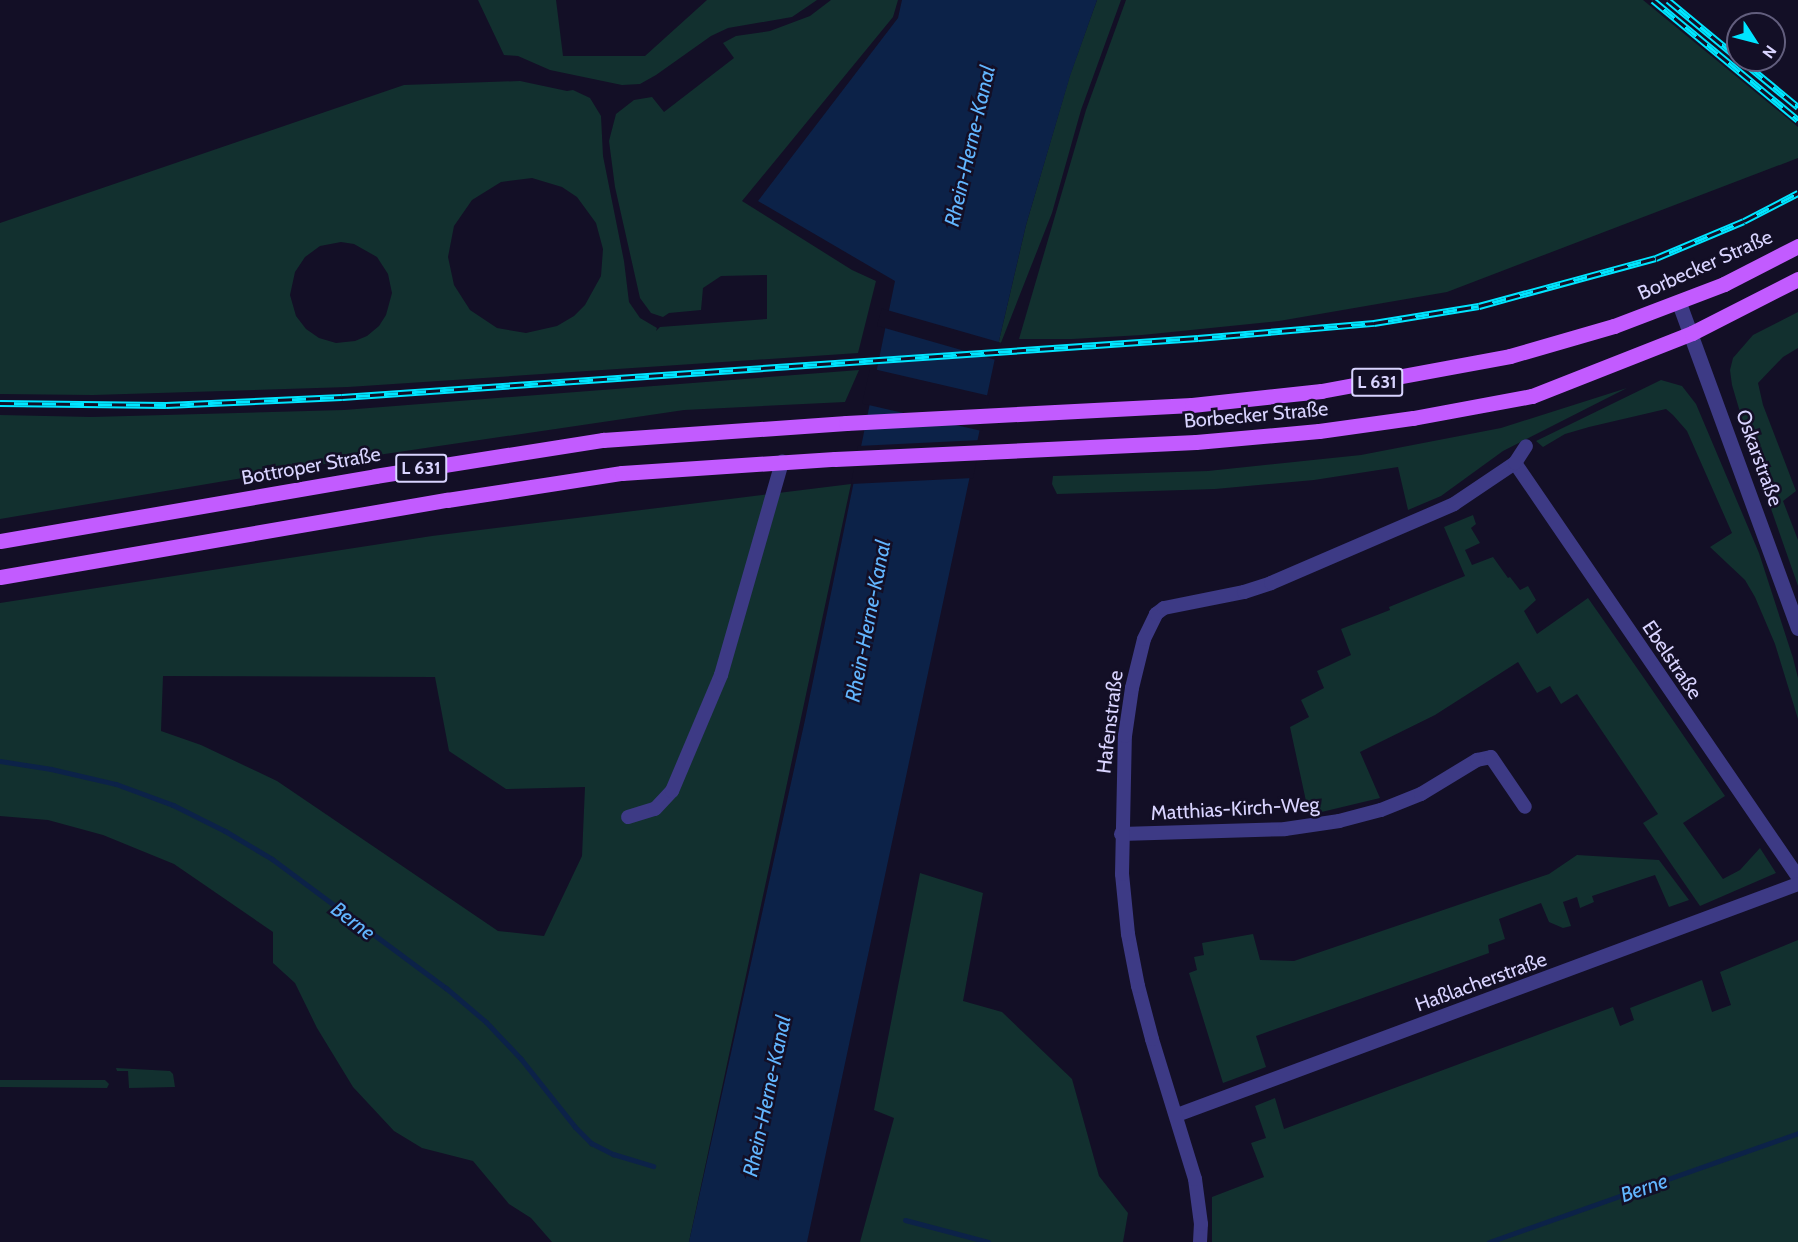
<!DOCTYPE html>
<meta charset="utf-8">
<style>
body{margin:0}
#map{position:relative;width:1798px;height:1242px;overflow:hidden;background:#130f26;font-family:Cabin,sans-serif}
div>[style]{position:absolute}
.green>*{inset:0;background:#12302f}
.water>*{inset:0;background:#0c2248}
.pier>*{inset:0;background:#130f26;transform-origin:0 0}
.stream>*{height:5px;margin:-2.5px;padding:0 2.5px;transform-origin:2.5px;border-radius:2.5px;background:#0c2248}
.minor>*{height:14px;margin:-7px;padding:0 7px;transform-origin:7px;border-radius:7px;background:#3d3a85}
.tertiary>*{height:15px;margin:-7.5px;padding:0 7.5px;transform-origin:7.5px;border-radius:7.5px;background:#3d3a85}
.primary>*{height:15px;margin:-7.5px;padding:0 7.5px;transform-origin:7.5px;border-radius:7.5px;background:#c25bff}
.rail>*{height:7px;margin-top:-3.5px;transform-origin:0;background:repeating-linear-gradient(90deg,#130f26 0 14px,#00e5ff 0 28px);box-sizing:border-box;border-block:2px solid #00e5ff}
span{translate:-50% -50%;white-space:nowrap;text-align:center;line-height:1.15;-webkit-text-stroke:5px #130f26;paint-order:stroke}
.shield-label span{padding:2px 4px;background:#130f26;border:2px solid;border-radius:4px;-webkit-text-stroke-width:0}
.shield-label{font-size:18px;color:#d9d4ff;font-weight:700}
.street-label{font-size:20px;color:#d9d4ff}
.water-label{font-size:21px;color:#62b6ff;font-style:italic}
.north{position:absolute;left:1726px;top:12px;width:60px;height:60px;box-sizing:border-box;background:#130f26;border:2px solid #625e7d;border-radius:50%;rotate:126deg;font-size:16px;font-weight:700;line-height:24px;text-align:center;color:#d9d4ff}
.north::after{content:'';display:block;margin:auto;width:21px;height:27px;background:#00e5ff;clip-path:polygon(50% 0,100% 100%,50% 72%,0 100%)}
</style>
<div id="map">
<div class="green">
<div style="clip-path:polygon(478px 0,556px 0,563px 56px,645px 56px,707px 0,817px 0,792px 17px,728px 28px,711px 36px,656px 75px,640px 84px,622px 85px,550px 70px,518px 56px,504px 55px)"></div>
<div style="clip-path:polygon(evenodd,831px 0,898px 0,893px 17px,742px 201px,852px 270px,876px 281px,858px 353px,348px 387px,93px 395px,0 394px,0 223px,404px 85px,520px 81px,567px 91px,573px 90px,590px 98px,601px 116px,603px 156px,624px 261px,629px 302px,640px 318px,657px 328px,656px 331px,660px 327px,767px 319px,767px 275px,721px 276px,703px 288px,701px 310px,669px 313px,663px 317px,651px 313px,640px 298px,615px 187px,609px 141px,616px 114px,634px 100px,652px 97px,664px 112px,734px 58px,723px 43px,736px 36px,770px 31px,810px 16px,831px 0,532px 178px,562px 187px,577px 197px,596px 223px,603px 249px,601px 276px,585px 305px,574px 316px,557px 326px,526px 333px,497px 328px,470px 310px,454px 285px,448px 257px,454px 226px,472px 200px,501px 182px,532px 178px,831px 0,341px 242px,354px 244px,377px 257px,388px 274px,392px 293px,386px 315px,379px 326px,367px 336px,355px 341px,336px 343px,319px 338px,306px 329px,296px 316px,290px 295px,295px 272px,305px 257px,320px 246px,341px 242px)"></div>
<div style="clip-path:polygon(1097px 0,1121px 0,1081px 110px,1052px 213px,995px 358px,1026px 225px,1070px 75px)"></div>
<div style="clip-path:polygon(1126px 0,1643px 0,1798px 127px,1798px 158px,1447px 292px,1279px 321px,1142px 335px,1072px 339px,1019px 339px,1086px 110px)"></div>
<div style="clip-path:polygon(1798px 312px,1798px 348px,1783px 357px,1758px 383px,1763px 405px,1796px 491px,1783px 501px,1798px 540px,1798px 586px,1755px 463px,1732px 385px,1730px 370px,1733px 358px,1753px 335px)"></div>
<div style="clip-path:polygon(859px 370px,845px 402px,684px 410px,378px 455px,0 519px,0 415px,92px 417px,344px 410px)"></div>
<div style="clip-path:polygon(1661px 380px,1682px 386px,1696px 404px,1759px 553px,1793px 658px,1798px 678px,1798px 719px,1775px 644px,1755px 597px,1745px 580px,1710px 547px,1732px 533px,1687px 431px,1673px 415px,1666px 409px,1589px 427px,1565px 434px,1543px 447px,1536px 441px)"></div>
<div style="clip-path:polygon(1627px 388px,1503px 451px,1441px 496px,1408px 510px,1398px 467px,1314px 480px,1215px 489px,1057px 494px,1052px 484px,1053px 476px,1208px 471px,1361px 455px,1501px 428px)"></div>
<div style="clip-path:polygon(evenodd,851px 484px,689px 1242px,552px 1242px,531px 1218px,509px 1204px,473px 1161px,422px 1148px,394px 1131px,353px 1087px,317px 1028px,295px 983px,273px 963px,273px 932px,174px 864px,103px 835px,48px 820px,0 816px,0 603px,432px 536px,851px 484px,163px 676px,435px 677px,449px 751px,506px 789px,585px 787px,582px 856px,544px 936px,498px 931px,277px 781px,201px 745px,161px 731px,163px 676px)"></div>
<div style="clip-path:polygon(1473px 515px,1476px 524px,1471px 528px,1480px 543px,1465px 550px,1472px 565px,1493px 557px,1508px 578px,1510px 577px,1520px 590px,1528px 586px,1536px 600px,1524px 611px,1537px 634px,1588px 598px,1646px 681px,1725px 796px,1683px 823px,1723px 879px,1740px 870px,1760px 848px,1776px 873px,1700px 906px,1643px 823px,1658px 814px,1577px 694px,1561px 704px,1550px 686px,1537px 693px,1518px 662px,1435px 715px,1360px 752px,1380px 798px,1309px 815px,1290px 727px,1309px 717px,1301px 700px,1324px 688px,1317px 671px,1351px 655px,1341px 629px,1390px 610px,1389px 607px,1465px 576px,1444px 527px)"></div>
<div style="clip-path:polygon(1577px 855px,1659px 860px,1689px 900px,1669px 907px,1655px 875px,1592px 896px,1594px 902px,1580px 908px,1577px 897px,1563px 902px,1571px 926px,1563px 928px,1549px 922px,1541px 903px,1499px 919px,1505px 939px,1488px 945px,1489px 953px,1256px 1036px,1266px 1067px,1223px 1083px,1189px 973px,1197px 970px,1194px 957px,1204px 955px,1202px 943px,1253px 934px,1260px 960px,1294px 961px,1549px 874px)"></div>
<div style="clip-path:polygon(920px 873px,983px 893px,963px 1001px,1002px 1012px,1072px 1079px,1099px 1176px,1128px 1213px,1123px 1242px,860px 1242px,894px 1118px,874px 1110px)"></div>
<div style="clip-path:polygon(1798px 940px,1798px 1242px,1212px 1242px,1212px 1197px,1264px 1177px,1251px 1143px,1266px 1138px,1255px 1106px,1275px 1098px,1284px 1129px,1613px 1007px,1620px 1026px,1634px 1020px,1630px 1008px,1702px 980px,1712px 1012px,1731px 1005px,1720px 972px)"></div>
<div style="clip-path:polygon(116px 1068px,170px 1071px,173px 1074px,175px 1087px,129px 1088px,128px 1071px,117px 1071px)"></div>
<div style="clip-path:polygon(0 1080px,105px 1080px,109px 1084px,107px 1088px,0 1087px)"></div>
</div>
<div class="water">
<div style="clip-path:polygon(902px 0,1097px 0,1070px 76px,1026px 225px,995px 358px,807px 1242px,689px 1242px,805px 720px,895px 281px,758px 201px,898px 18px)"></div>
</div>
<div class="pier">
<div style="left:1002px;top:343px;width:18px;height:125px;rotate:106deg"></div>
<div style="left:990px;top:396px;width:36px;height:123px;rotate:103deg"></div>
<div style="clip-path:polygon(981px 440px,973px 478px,851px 484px,858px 446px)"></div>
</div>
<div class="stream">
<div style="left:0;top:761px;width:52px;rotate:8.9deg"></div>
<div style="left:51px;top:769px;width:67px;rotate:13deg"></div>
<div style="left:116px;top:784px;width:61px;rotate:20.2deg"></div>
<div style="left:173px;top:805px;width:58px;rotate:26.6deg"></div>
<div style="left:225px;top:831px;width:55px;rotate:30.8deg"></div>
<div style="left:272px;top:859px;width:217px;rotate:36.6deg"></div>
<div style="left:446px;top:988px;width:52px;rotate:40.4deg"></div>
<div style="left:486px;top:1022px;width:51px;rotate:46.6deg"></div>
<div style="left:521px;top:1059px;width:87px;rotate:51.5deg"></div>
<div style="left:575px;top:1127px;width:23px;rotate:45deg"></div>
<div style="left:591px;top:1143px;width:25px;rotate:27deg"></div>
<div style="left:613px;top:1154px;width:42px;rotate:16.7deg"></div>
<div style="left:905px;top:1220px;width:86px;rotate:14.8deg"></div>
<div style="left:1489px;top:1242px;width:328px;rotate:-19.4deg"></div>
</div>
<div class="minor">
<div style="left:1515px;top:463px;width:501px;rotate:55.64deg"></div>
<div style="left:628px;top:817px;width:28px;rotate:-17deg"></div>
<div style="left:655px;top:809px;width:25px;rotate:-47deg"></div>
<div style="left:672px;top:791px;width:126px;rotate:-67.1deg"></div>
<div style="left:721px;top:675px;width:222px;rotate:-74deg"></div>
<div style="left:1121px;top:834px;width:164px;rotate:-1.7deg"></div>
<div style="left:1285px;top:829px;width:55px;rotate:-8.4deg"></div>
<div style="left:1339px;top:821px;width:43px;rotate:-14.7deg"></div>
<div style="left:1381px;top:810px;width:43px;rotate:-21.8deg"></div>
<div style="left:1421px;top:794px;width:66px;rotate:-31.3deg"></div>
<div style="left:1477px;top:760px;width:14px;rotate:-12deg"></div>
<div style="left:1491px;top:757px;width:60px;rotate:55.8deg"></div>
<div style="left:1177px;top:1115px;width:663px;rotate:-20.4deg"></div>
<div style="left:1200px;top:1242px;width:18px;rotate:-87deg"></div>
<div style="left:1201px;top:1224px;width:45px;rotate:-97.6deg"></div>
<div style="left:1195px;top:1179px;width:146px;rotate:-107.1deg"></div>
<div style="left:1152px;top:1039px;width:55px;rotate:-104.8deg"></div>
<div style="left:1138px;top:986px;width:53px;rotate:-100.9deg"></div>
<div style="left:1128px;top:934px;width:60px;rotate:-95.7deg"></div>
<div style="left:1122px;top:874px;width:138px;rotate:-88.8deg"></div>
<div style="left:1125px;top:736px;width:49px;rotate:-81.7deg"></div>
<div style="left:1132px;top:688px;width:50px;rotate:-76.2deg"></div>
<div style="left:1144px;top:639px;width:28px;rotate:-64deg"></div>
<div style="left:1156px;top:614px;width:10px;rotate:-37deg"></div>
<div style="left:1164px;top:608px;width:82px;rotate:-11.3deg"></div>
<div style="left:1244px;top:592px;width:28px;rotate:-18deg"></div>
<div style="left:1271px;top:583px;width:199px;rotate:-23.3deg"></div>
<div style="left:1454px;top:504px;width:73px;rotate:-33.9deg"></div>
<div style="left:1515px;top:463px;width:20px;rotate:-57deg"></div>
</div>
<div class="tertiary">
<div style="left:1679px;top:303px;width:346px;rotate:69.9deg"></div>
</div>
<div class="primary">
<div style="left:0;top:541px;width:381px;rotate:-9.8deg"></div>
<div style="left:375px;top:476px;width:231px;rotate:-9deg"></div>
<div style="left:603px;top:440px;width:244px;rotate:-4deg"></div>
<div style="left:846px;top:423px;width:346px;rotate:-3deg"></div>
<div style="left:1192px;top:405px;width:130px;rotate:-6.2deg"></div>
<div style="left:1321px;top:391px;width:192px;rotate:-10.5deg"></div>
<div style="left:1510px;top:356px;width:108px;rotate:-16.1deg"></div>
<div style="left:1614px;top:326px;width:118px;rotate:-20.9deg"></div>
<div style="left:1724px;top:284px;width:83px;rotate:-27.2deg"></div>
<div style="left:0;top:577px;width:454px;rotate:-9.8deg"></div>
<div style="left:447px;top:500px;width:177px;rotate:-8.8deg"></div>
<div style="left:622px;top:473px;width:213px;rotate:-3.8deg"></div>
<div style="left:835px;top:459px;width:361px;rotate:-2.7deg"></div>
<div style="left:1196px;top:442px;width:123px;rotate:-5.1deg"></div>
<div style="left:1319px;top:431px;width:95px;rotate:-7.9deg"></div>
<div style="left:1413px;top:418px;width:121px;rotate:-10.5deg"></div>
<div style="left:1532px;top:396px;width:172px;rotate:-21.5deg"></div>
<div style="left:1692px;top:333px;width:119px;rotate:-27deg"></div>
</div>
<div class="rail">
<div style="left:1653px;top:0;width:188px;rotate:39.6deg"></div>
<div style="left:1668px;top:0;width:91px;rotate:39.6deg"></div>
<div style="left:1741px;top:60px;width:74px;rotate:39.5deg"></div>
<div style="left:0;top:403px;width:166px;rotate:0.7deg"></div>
<div style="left:166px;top:405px;width:176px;rotate:-2.6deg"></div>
<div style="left:342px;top:397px;width:858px;rotate:-3.94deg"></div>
<div style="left:1198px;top:338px;width:177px;rotate:-4.9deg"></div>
<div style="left:1374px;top:323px;width:106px;rotate:-9.2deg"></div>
<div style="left:1479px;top:306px;width:183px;rotate:-15.2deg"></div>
<div style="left:1656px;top:258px;width:95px;rotate:-22.8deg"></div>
<div style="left:1744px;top:221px;width:61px;rotate:-27.4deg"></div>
</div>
<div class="shield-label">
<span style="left:1377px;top:382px">L 631</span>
<span style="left:421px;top:468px">L 631</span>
</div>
<div class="street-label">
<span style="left:1705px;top:265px;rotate:-24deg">Borbecker Straße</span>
<span style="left:1256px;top:415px;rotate:-5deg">Borbecker Straße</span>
<span style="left:1759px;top:458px;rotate:70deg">Oskarstraße</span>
<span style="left:311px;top:466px;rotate:-10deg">Bottroper Straße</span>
<span style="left:1672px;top:660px;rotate:56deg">Ebelstraße</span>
<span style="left:1110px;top:722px;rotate:-83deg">Hafenstraße</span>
<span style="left:1235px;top:809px;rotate:-3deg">Matthias-Kirch-Weg</span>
<span style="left:1481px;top:982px;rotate:-20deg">Haßlacherstraße</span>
</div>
<div class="water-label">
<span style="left:970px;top:146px;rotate:-77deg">Rhein-Herne-Kanal</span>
<span style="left:868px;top:621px;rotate:-79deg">Rhein-Herne-Kanal</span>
<span style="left:353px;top:921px;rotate:37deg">Berne</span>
<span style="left:767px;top:1096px;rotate:-78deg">Rhein-Herne-Kanal</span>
<span style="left:1644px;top:1188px;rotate:-19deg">Berne</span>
</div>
<div class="north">N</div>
</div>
